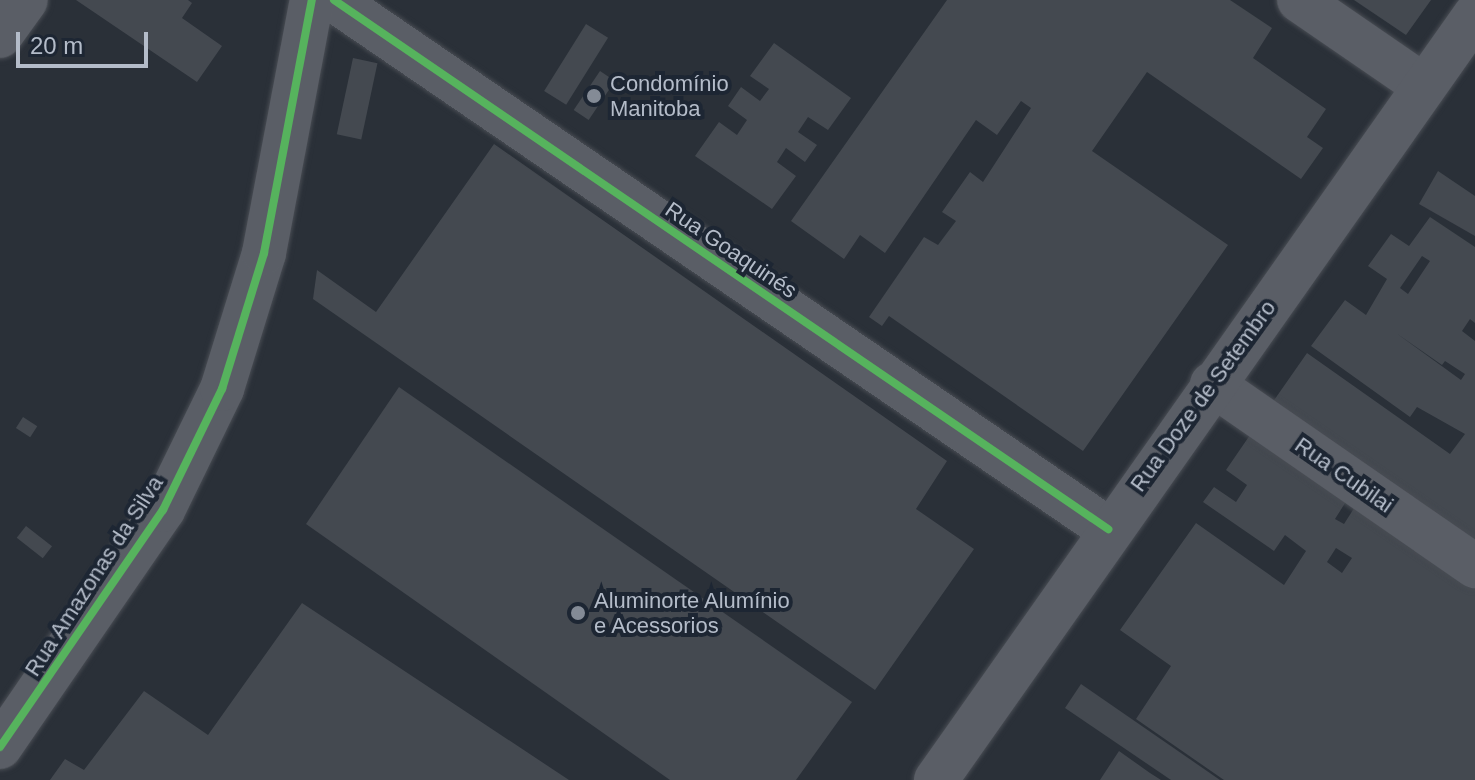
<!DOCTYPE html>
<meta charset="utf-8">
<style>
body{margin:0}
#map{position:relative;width:1475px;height:780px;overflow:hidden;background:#2a3038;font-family:Helvetica,sans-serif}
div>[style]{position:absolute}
.building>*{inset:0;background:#444950;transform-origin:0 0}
.roads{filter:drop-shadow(0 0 2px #484c53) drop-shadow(0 0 2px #484c53)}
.minor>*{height:44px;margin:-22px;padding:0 22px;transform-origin:22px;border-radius:22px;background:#5a5e66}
.cycleway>*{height:8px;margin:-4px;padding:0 4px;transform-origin:4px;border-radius:4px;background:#56b35d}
.dots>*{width:22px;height:22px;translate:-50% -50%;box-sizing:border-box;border:4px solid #1d2633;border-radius:50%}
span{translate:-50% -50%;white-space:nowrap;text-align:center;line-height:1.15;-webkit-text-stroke:8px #1d2633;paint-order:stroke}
.poi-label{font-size:22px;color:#b4bcc9}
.left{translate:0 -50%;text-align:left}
.street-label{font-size:22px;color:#b4bcc9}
.scale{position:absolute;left:16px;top:32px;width:132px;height:36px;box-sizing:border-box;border:4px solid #b4bcc9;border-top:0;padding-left:10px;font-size:24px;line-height:28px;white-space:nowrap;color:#b4bcc9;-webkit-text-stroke:6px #1d2633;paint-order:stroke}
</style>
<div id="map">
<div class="building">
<div style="clip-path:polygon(76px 0,188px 0,192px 3px,182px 18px,222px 46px,197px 82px)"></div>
<div style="clip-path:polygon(947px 0,1230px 0,1272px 28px,1253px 58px,1326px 109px,1307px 137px,1323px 148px,1301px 179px,1147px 72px,1092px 151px,1228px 245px,1083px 451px,889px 316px,882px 326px,869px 317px,924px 237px,938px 245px,956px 221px,942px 212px,970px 172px,983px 182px,1031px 108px,1021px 101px,997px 135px,976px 120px,885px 253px,860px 235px,844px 259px,791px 221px)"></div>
<div style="clip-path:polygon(1354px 0,1431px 0,1406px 35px)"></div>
<div style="left:586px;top:24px;width:26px;height:79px;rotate:32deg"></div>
<div style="clip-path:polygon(774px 43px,851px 98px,828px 130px,808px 117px,798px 132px,817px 145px,805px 162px,786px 148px,777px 162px,796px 176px,772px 209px,695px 156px,719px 122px,737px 135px,747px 120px,728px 106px,741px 87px,760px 101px,769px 89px,750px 76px)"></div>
<div style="left:353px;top:58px;width:25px;height:78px;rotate:12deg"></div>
<div style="left:600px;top:71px;width:18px;height:47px;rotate:34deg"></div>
<div style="clip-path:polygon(494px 144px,947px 461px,916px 509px,974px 549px,875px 690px,313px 299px,317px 270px,376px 312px)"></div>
<div style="clip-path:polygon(1438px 171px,1475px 196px,1475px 236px,1419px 204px)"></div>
<div style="clip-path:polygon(evenodd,1430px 217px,1475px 247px,1475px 323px,1470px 319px,1462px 331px,1475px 341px,1475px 552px,1270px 406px,1307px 353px,1450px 454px,1465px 434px,1417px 407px,1410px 417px,1311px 346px,1345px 300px,1366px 315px,1387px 279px,1368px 266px,1391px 234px,1409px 246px,1430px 217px,1422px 256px,1430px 261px,1408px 294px,1400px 288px,1422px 256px,1430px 217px,1396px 333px,1442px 365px,1445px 361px,1465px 374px,1461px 380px,1396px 333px)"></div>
<div style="clip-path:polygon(399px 387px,852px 702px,796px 780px,670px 780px,306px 524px)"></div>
<div style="left:23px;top:417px;width:17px;height:13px;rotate:33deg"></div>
<div style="clip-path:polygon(evenodd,1250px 435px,1347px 500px,1335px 519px,1344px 524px,1358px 502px,1475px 576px,1475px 780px,1224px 780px,1136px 719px,1171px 666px,1120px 630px,1196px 523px,1284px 585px,1306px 551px,1285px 535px,1274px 551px,1203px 502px,1214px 487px,1236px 502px,1247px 485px,1226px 470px,1250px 435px,1336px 548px,1352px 558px,1342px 573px,1327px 562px,1336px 548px)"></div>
<div style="left:26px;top:526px;width:33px;height:15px;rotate:38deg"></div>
<div style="clip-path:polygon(302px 603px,569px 780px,50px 780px,65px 759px,84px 770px,144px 691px,208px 735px)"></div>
<div style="clip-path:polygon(1081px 684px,1165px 742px,1220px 780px,1171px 780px,1065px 708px)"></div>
<div style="clip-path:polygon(1119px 751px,1150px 773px,1161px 780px,1100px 780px)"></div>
</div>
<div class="roads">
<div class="minor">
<div style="left:334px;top:0;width:938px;rotate:34.35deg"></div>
<div style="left:1299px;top:0;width:152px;rotate:34.5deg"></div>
<div style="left:0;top:36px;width:44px;rotate:-54.2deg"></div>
<div style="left:1212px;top:384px;width:320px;rotate:34.7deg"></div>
<div style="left:0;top:747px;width:288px;rotate:-55.5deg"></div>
<div style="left:163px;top:510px;width:135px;rotate:-64deg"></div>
<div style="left:222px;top:389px;width:142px;rotate:-72.8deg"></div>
<div style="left:264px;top:253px;width:258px;rotate:-79.3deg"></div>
<div style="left:936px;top:780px;width:936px;rotate:-54.83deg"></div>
</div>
</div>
<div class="cycleway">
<div style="left:334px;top:0;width:938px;rotate:34.35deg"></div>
<div style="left:0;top:747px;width:288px;rotate:-55.5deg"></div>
<div style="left:163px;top:510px;width:135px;rotate:-64deg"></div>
<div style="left:222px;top:389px;width:142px;rotate:-72.8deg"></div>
<div style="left:264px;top:253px;width:258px;rotate:-79.3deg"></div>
</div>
<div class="dots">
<div style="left:594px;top:96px;background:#848b96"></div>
<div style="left:578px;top:613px;background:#848b96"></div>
</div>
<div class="poi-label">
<span class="left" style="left:610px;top:96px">Condomínio<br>Manitoba</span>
<span class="left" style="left:594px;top:613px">Aluminorte Alumínio<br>e Acessorios</span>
</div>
<div class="street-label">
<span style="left:731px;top:250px;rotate:34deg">Rua Goaquinés</span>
<span style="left:1203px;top:396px;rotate:-54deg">Rua Doze de Setembro</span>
<span style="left:1344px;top:475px;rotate:35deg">Rua Cubilai</span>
<span style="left:94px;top:576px;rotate:-57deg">Rua Amazonas da Silva</span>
</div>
<div class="scale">20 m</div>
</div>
